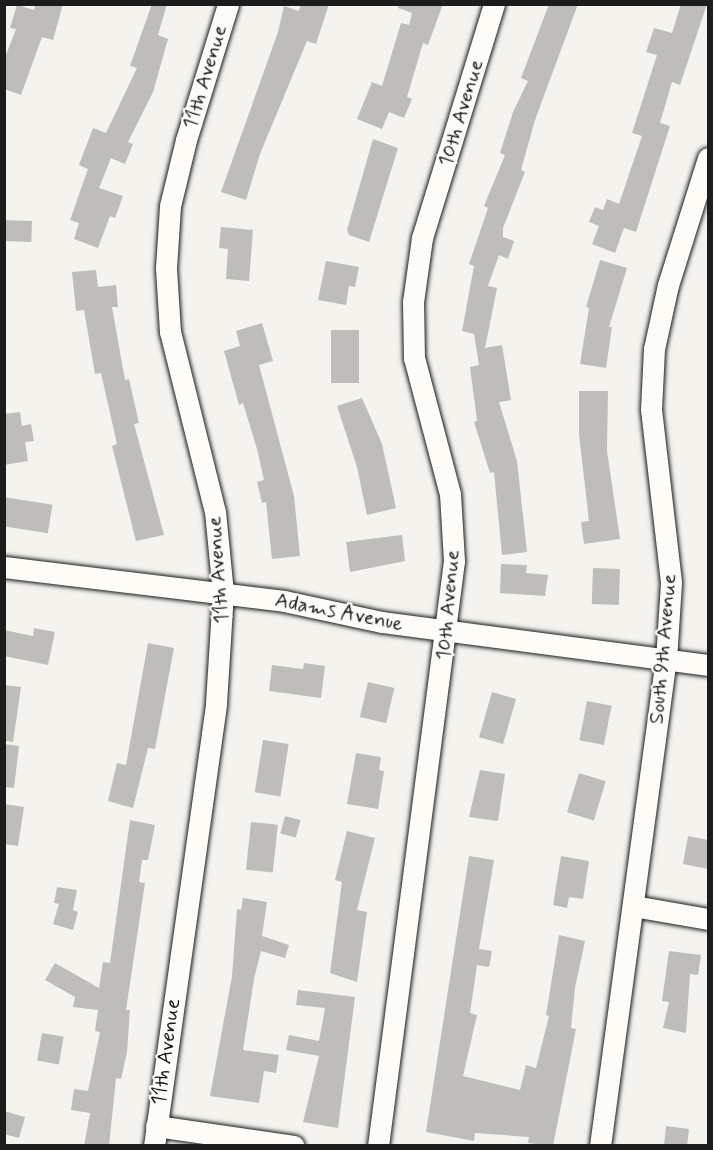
<!DOCTYPE html>
<style>
body{margin:0}
#map{position:relative;width:713px;height:1150px;overflow:hidden;background:#f4f3ee;font-family:Mynerve,sans-serif}
div>[style]{position:absolute}
.building>*{inset:0;background:#bebdba;transform-origin:0 0}
.roads{filter:drop-shadow(0 0 2px #1c1c1c) drop-shadow(0 0 2px #1c1c1c)}
.minor>*{height:21px;margin:-10.5px;padding:0 10.5px;transform-origin:10.5px;border-radius:10.5px;background:#fdfcf7}
span{translate:-50% -50%;white-space:nowrap;text-align:center;line-height:1.15;-webkit-text-stroke:4.5px #fdfcf7;paint-order:stroke}
.street-label{font-size:21px;color:#1c1c1c}
.frame{position:absolute;inset:0;border:6px solid #1c1c1c;pointer-events:none}
</style>
<div id="map">
<div class="building">
<div style="clip-path:polygon(36px 4px,63px 4px,53px 40px,42px 37px,21px 95px,4px 89px,4px 60px,16px 29px,10px 28px,17px 5px,34px 10px)"></div>
<div style="clip-path:polygon(152px 4px,167px 4px,158px 35px,168px 39px,153px 92px,128px 142px,133px 144px,125px 164px,111px 158px,99px 188px,123px 196px,115px 218px,110px 216px,98px 248px,74px 239px,79px 223px,70px 220px,88px 169px,79px 165px,93px 128px,106px 133px,137px 68px,130px 66px)"></div>
<div style="clip-path:polygon(301px 4px,329px 4px,316px 44px,307px 41px,260px 154px,246px 200px,221px 192px,278px 32px,284px 6px,299px 11px)"></div>
<div style="clip-path:polygon(398px 4px,443px 4px,428px 45px,423px 43px,407px 97px,412px 99px,404px 118px,389px 112px,382px 129px,357px 119px,372px 82px,382px 86px,401px 23px,409px 25px,412px 13px,398px 8px)"></div>
<div style="clip-path:polygon(549px 4px,578px 4px,535px 120px,521px 170px,525px 172px,503px 228px,503px 237px,514px 241px,508px 259px,499px 255px,488px 286px,497px 288px,485px 348px,502px 345px,511px 400px,499px 402px,517px 461px,527px 552px,502px 555px,494px 472px,490px 473px,474px 422px,477px 421px,470px 367px,479px 365px,474px 334px,462px 331px,474px 266px,469px 264px,488px 208px,484px 206px,505px 155px,500px 153px,513px 112px,528px 81px,521px 78px)"></div>
<div style="clip-path:polygon(681px 4px,707px 4px,680px 85px,672px 82px,660px 123px,670px 126px,636px 232px,624px 228px,615px 253px,592px 244px,599px 226px,589px 222px,595px 207px,603px 210px,607px 199px,619px 204px,642px 136px,632px 133px,657px 55px,646px 52px,654px 28px,672px 33px)"></div>
<div style="clip-path:polygon(373px 139px,398px 148px,369px 242px,349px 235px,347px 230px)"></div>
<div style="left:4px;top:220px;width:28px;height:21px;rotate:2deg"></div>
<div style="clip-path:polygon(221px 227px,253px 230px,249px 281px,226px 279px,228px 249px,219px 248px)"></div>
<div style="clip-path:polygon(600px 260px,627px 268px,609px 327px,612px 327px,606px 368px,580px 364px,589px 308px,586px 307px)"></div>
<div style="clip-path:polygon(326px 261px,359px 267px,355px 287px,349px 286px,346px 305px,318px 300px)"></div>
<div style="clip-path:polygon(96px 270px,98px 287px,116px 285px,118px 307px,112px 307px,125px 380px,129px 379px,139px 423px,134px 424px,164px 535px,136px 541px,112px 446px,117px 444px,101px 373px,95px 374px,84px 310px,76px 311px,72px 272px)"></div>
<div style="clip-path:polygon(262px 323px,273px 361px,259px 365px,294px 496px,300px 556px,272px 559px,266px 502px,262px 503px,257px 482px,264px 480px,257px 449px,243px 403px,239px 405px,224px 351px,240px 346px,236px 331px)"></div>
<div style="left:331px;top:330px;width:28px;height:53px"></div>
<div style="clip-path:polygon(579px 391px,608px 391px,607px 451px,620px 539px,584px 544px,581px 522px,589px 521px,579px 434px)"></div>
<div style="clip-path:polygon(362px 398px,382px 444px,396px 508px,367px 515px,357px 467px,337px 406px)"></div>
<div style="clip-path:polygon(20px 412px,22px 426px,31px 424px,34px 441px,25px 442px,28px 461px,4px 465px,4px 414px)"></div>
<div style="left:4px;top:497px;width:49px;height:29px;rotate:9deg"></div>
<div style="clip-path:polygon(402px 535px,405px 561px,350px 572px,346px 542px)"></div>
<div style="clip-path:polygon(501px 564px,527px 565px,526px 573px,548px 575px,545px 596px,500px 593px)"></div>
<div style="left:593px;top:568px;width:27px;height:36px;rotate:2deg"></div>
<div style="clip-path:polygon(34px 628px,55px 632px,48px 665px,4px 656px,4px 630px,33px 636px)"></div>
<div style="clip-path:polygon(148px 643px,174px 648px,155px 749px,148px 748px,133px 808px,108px 801px,117px 763px,126px 765px)"></div>
<div style="clip-path:polygon(304px 663px,325px 666px,321px 698px,269px 691px,272px 665px,303px 669px)"></div>
<div style="left:368px;top:682px;width:27px;height:36px;rotate:13deg"></div>
<div style="clip-path:polygon(4px 685px,21px 687px,13px 742px,4px 741px)"></div>
<div style="left:492px;top:692px;width:25px;height:47px;rotate:16deg"></div>
<div style="left:587px;top:701px;width:25px;height:40px;rotate:11deg"></div>
<div style="left:263px;top:740px;width:26px;height:53px;rotate:9deg"></div>
<div style="clip-path:polygon(4px 744px,19px 746px,14px 788px,4px 787px)"></div>
<div style="clip-path:polygon(356px 753px,381px 757px,379px 770px,384px 771px,378px 809px,347px 804px)"></div>
<div style="clip-path:polygon(480px 770px,505px 774px,498px 821px,469px 817px)"></div>
<div style="left:579px;top:773px;width:28px;height:41px;rotate:17deg"></div>
<div style="clip-path:polygon(4px 804px,24px 807px,18px 846px,4px 844px)"></div>
<div style="left:285px;top:816px;width:16px;height:18px;rotate:15deg"></div>
<div style="clip-path:polygon(130px 820px,155px 825px,148px 860px,142px 860px,139px 882px,145px 883px,126px 1010px,130px 1010px,127px 1052px,121px 1079px,116px 1078px,109px 1146px,84px 1146px,90px 1113px,71px 1110px,74px 1089px,88px 1091px,100px 1032px,95px 1031px,98px 1010px,73px 1007px,75px 997px,45px 980px,55px 963px,99px 988px,103px 962px,110px 963px)"></div>
<div style="left:251px;top:822px;width:27px;height:48px;rotate:6deg"></div>
<div style="clip-path:polygon(347px 831px,375px 838px,357px 910px,367px 912px,357px 982px,330px 973px,342px 882px,335px 880px)"></div>
<div style="clip-path:polygon(688px 836px,708px 840px,708px 869px,683px 864px)"></div>
<div style="clip-path:polygon(469px 856px,494px 860px,479px 949px,492px 951px,489px 967px,477px 965px,470px 1013px,477px 1015px,463px 1076px,520px 1090px,526px 1065px,536px 1068px,549px 1016px,546px 1015px,559px 935px,585px 941px,575px 988px,571px 1028px,576px 1029px,553px 1146px,528px 1143px,529px 1137px,475px 1133px,474px 1141px,426px 1132px)"></div>
<div style="clip-path:polygon(561px 856px,589px 861px,583px 899px,569px 897px,567px 908px,553px 905px)"></div>
<div style="clip-path:polygon(57px 887px,77px 890px,73px 910px,78px 912px,73px 930px,53px 924px,59px 904px,54px 903px)"></div>
<div style="clip-path:polygon(243px 898px,267px 902px,262px 936px,289px 945px,285px 958px,261px 951px,254px 979px,243px 1050px,279px 1055px,276px 1073px,264px 1071px,259px 1103px,210px 1096px,232px 976px,237px 909px,241px 910px)"></div>
<div style="clip-path:polygon(669px 951px,701px 955px,698px 975px,690px 974px,686px 1033px,663px 1028px,669px 1002px,662px 1001px)"></div>
<div style="clip-path:polygon(298px 990px,355px 997px,338px 1128px,303px 1122px,319px 1056px,286px 1050px,289px 1035px,319px 1041px,325px 1008px,296px 1005px)"></div>
<div style="left:42px;top:1033px;width:22px;height:28px;rotate:10deg"></div>
<div style="clip-path:polygon(4px 1111px,25px 1117px,19px 1138px,4px 1134px)"></div>
<div style="clip-path:polygon(666px 1126px,689px 1129px,687px 1146px,664px 1146px)"></div>
</div>
<div class="roads">
<div class="minor">
<div style="left:4px;top:567px;width:282px;rotate:6.9deg"></div>
<div style="left:284px;top:601px;width:100px;rotate:12.1deg"></div>
<div style="left:382px;top:622px;width:329px;rotate:7.5deg"></div>
<div style="left:633px;top:906px;width:76px;rotate:9.8deg"></div>
<div style="left:156px;top:1126px;width:139px;rotate:8.2deg"></div>
<div style="left:154px;top:1146px;width:447px;rotate:-82deg"></div>
<div style="left:216px;top:703px;width:110px;rotate:-86.4deg"></div>
<div style="left:223px;top:593px;width:81px;rotate:-95.6deg"></div>
<div style="left:215px;top:512px;width:186px;rotate:-104deg"></div>
<div style="left:170px;top:332px;width:64px;rotate:-93.6deg"></div>
<div style="left:166px;top:268px;width:62px;rotate:-86.3deg"></div>
<div style="left:170px;top:206px;width:68px;rotate:-76.4deg"></div>
<div style="left:186px;top:140px;width:142px;rotate:-72.8deg"></div>
<div style="left:378px;top:1146px;width:590px;rotate:-82.6deg"></div>
<div style="left:454px;top:561px;width:67px;rotate:-93.4deg"></div>
<div style="left:450px;top:494px;width:141px;rotate:-104.8deg"></div>
<div style="left:414px;top:358px;width:56px;rotate:-91deg"></div>
<div style="left:413px;top:302px;width:65px;rotate:-82deg"></div>
<div style="left:422px;top:238px;width:245px;rotate:-72.9deg"></div>
<div style="left:600px;top:1146px;width:490px;rotate:-82.3deg"></div>
<div style="left:666px;top:660px;width:78px;rotate:-86.3deg"></div>
<div style="left:671px;top:582px;width:173px;rotate:-96.6deg"></div>
<div style="left:651px;top:410px;width:61px;rotate:-87.2deg"></div>
<div style="left:654px;top:349px;width:66px;rotate:-77.7deg"></div>
<div style="left:668px;top:285px;width:133px;rotate:-72.5deg"></div>
</div>
</div>
<div class="street-label">
<span style="left:205px;top:77px;rotate:-73deg">11th Avenue</span>
<span style="left:461px;top:113px;rotate:-73deg">10th Avenue</span>
<span style="left:218px;top:570px;rotate:-94deg">11th Avenue</span>
<span style="left:448px;top:605px;rotate:-85deg">10th Avenue</span>
<span style="left:339px;top:612px;rotate:11deg">Adams Avenue</span>
<span style="left:663px;top:649px;rotate:-85deg">South 9th Avenue</span>
<span style="left:166px;top:1052px;rotate:-82deg">11th Avenue</span>
</div>
<div class="frame"></div>
</div>
